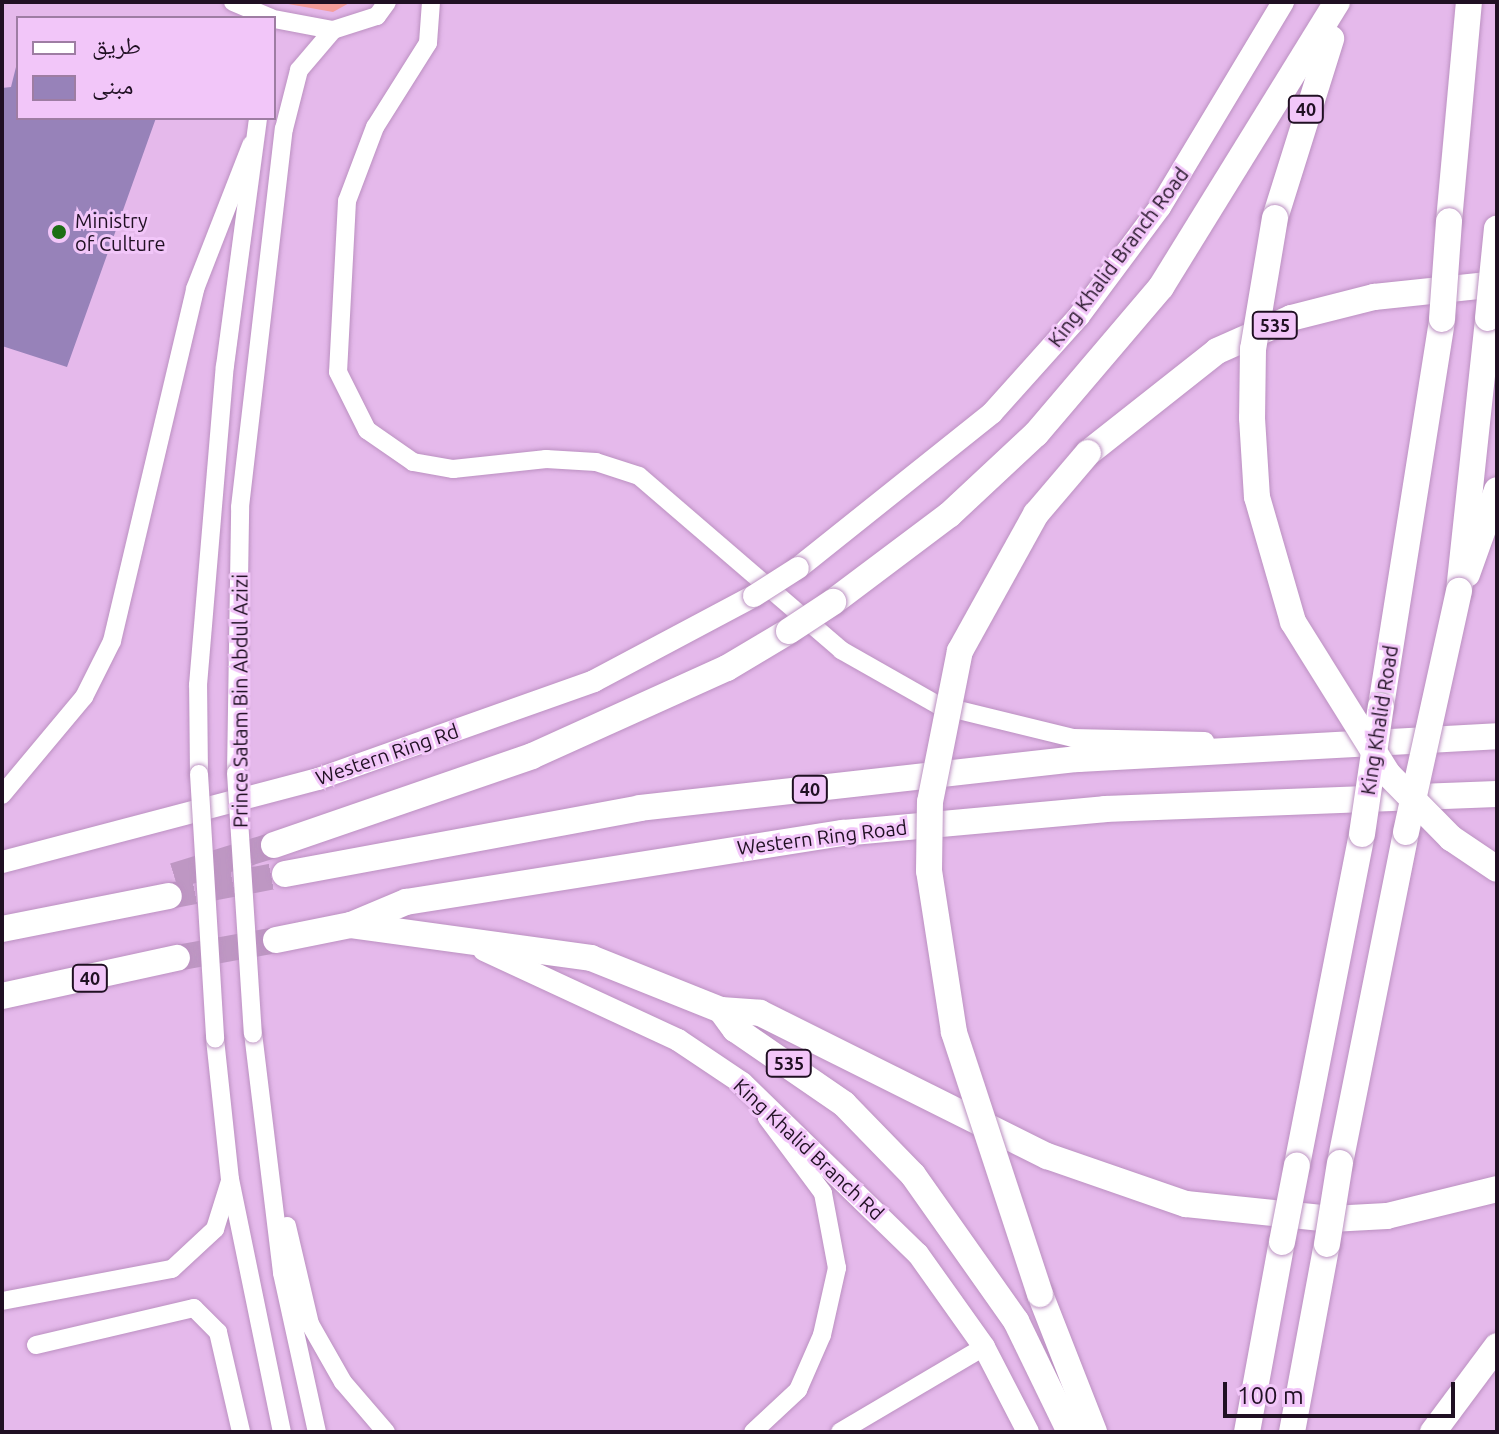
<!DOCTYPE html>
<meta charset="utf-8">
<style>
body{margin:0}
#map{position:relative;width:1499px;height:1434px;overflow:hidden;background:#e5b9eb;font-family:Ubuntu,"Noto Naskh Arabic",sans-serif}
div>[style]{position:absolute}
.green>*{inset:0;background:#f49d9a}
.building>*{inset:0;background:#9782b9}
.highway-tunnel>*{height:26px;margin-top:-13px;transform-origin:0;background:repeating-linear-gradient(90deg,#be97c3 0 26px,transparent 0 39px)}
.roads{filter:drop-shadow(0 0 2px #bb90c1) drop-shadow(0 0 2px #bb90c1)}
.minor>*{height:18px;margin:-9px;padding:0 9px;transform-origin:9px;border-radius:9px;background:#fff}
.major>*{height:22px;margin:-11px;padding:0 11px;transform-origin:11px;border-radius:11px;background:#fff}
.highway>*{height:26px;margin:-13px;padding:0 13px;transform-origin:13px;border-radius:13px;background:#fff}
.bridges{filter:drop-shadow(0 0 2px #bb90c1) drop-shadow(0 0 2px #bb90c1)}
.minor-bridge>*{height:18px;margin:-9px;padding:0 9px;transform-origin:9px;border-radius:9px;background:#fff}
.major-bridge>*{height:22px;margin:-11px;padding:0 11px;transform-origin:11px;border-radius:11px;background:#fff}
.highway-bridge>*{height:26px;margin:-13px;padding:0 13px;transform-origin:13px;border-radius:13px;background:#fff}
.dots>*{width:22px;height:22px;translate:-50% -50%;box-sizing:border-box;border:4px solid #f2c6f9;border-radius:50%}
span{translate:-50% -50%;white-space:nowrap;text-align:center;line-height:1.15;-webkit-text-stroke:6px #f2c6f9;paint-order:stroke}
.shield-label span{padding:2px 6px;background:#f2c6f9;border:2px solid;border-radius:6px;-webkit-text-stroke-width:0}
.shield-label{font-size:18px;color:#201023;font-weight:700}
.poi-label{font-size:20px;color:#201023}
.left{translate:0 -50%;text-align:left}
.street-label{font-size:20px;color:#201023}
.frame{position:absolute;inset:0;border:4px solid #201023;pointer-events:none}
.legend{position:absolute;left:16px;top:16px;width:260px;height:104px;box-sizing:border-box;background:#f2c6f9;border:2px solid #9e7da3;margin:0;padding:10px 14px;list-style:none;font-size:24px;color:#201023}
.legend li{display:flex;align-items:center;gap:16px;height:40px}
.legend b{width:40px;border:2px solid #9e7da3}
.scale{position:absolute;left:1223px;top:1382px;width:232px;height:36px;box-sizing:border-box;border:4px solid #201023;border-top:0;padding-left:10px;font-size:24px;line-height:28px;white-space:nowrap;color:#201023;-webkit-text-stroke:6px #f2c6f9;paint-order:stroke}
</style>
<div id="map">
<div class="green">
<div style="clip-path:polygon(277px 2px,351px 2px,333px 12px)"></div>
</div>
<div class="building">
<div style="clip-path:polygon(17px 63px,18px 118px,156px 118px,67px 367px,2px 346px,2px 88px,11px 87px)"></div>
</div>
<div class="highway-tunnel">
<div style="left:174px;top:876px;width:105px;rotate:-17.2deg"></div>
<div style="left:169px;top:896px;width:118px;rotate:-10.7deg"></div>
<div style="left:177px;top:958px;width:101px;rotate:-10.3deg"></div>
</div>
<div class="roads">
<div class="minor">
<div style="left:233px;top:2px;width:41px;rotate:22.8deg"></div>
<div style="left:431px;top:2px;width:41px;rotate:94.2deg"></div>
<div style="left:428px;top:43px;width:99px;rotate:122.2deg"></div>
<div style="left:375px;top:127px;width:79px;rotate:110.7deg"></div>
<div style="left:347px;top:201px;width:171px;rotate:93deg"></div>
<div style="left:338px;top:372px;width:65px;rotate:63.4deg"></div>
<div style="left:367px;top:430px;width:56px;rotate:34.8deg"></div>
<div style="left:413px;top:462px;width:41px;rotate:9.9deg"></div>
<div style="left:453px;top:469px;width:94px;rotate:-6.1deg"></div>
<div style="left:546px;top:459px;width:50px;rotate:3.4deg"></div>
<div style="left:596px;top:462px;width:45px;rotate:18deg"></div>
<div style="left:639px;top:476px;width:267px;rotate:40.7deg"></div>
<div style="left:841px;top:650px;width:112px;rotate:29.6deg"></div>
<div style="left:938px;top:705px;width:139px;rotate:13.7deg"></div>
<div style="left:1073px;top:738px;width:132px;rotate:1.3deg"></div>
<div style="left:274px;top:19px;width:60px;rotate:10.6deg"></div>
<div style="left:333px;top:30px;width:46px;rotate:-17.7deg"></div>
<div style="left:377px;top:16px;width:17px;rotate:-54deg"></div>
<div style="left:236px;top:773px;width:266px;rotate:-89.1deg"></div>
<div style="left:240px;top:507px;width:381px;rotate:-83.4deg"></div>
<div style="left:284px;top:129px;width:61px;rotate:-75.7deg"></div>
<div style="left:299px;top:70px;width:52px;rotate:-49.6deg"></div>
<div style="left:199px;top:774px;width:89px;rotate:-90.6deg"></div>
<div style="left:198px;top:685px;width:320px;rotate:-85.2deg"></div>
<div style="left:225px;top:366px;width:250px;rotate:-82.4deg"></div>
<div style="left:2px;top:795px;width:128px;rotate:-50.1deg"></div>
<div style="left:84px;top:697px;width:63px;rotate:-63.4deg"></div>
<div style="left:112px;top:641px;width:362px;rotate:-76.7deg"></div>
<div style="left:195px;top:289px;width:155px;rotate:-68.7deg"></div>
<div style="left:253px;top:1033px;width:242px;rotate:83.1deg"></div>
<div style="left:282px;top:1273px;width:163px;rotate:77.6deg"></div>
<div style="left:215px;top:1039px;width:141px;rotate:83.9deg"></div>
<div style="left:230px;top:1179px;width:258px;rotate:78.4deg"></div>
<div style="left:287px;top:1226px;width:101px;rotate:76.8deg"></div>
<div style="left:310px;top:1324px;width:67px;rotate:60.4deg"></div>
<div style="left:343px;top:1382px;width:66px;rotate:49.3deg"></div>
<div style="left:2px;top:1301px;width:173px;rotate:-10.7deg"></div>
<div style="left:172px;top:1269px;width:59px;rotate:-42.9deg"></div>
<div style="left:215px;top:1229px;width:50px;rotate:-72.6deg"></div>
<div style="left:36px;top:1345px;width:162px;rotate:-13.2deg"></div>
<div style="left:194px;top:1308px;width:34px;rotate:45deg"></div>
<div style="left:218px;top:1332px;width:103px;rotate:77deg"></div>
<div style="left:753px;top:1432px;width:62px;rotate:-43deg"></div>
<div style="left:798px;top:1390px;width:60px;rotate:-66.4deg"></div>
<div style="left:822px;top:1335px;width:69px;rotate:-77.4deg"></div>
<div style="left:837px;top:1268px;width:76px;rotate:-100.6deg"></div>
<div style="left:823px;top:1193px;width:94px;rotate:-126.7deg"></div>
<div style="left:840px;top:1432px;width:167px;rotate:-30.6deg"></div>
</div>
<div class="major">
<div style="left:798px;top:568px;width:248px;rotate:-38.6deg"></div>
<div style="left:992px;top:413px;width:130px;rotate:-48.1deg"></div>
<div style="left:1079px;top:316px;width:136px;rotate:-53.4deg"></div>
<div style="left:1160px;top:207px;width:239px;rotate:-59deg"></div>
<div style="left:2px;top:862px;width:327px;rotate:-14.7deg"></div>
<div style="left:318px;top:779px;width:293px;rotate:-19.5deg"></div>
<div style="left:594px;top:681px;width:181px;rotate:-28deg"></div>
<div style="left:484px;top:950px;width:214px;rotate:24.9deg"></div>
<div style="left:678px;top:1040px;width:77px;rotate:33.9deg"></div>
<div style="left:742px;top:1083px;width:245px;rotate:44.2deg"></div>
<div style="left:918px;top:1254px;width:114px;rotate:54.6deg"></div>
<div style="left:984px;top:1347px;width:96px;rotate:62.6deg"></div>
</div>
<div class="highway">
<div style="left:1275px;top:218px;width:188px;rotate:-72.6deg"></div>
<div style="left:1449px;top:221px;width:220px;rotate:-84.8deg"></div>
<div style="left:1088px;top:453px;width:164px;rotate:-38.3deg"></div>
<div style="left:1217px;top:351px;width:81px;rotate:-24deg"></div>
<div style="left:1291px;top:318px;width:86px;rotate:-14.2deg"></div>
<div style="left:1374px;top:297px;width:124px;rotate:-6deg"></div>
<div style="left:1467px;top:574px;width:89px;rotate:-70.3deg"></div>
<div style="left:1459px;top:591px;width:275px;rotate:-83.9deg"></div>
<div style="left:833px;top:602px;width:145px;rotate:-36.9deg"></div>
<div style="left:949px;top:515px;width:119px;rotate:-43deg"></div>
<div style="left:1036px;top:434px;width:193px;rotate:-49.6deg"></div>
<div style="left:1161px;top:287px;width:335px;rotate:-58.3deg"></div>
<div style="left:1381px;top:706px;width:392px;rotate:-81deg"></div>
<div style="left:274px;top:845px;width:273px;rotate:-19deg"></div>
<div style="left:532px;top:756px;width:214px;rotate:-24.3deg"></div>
<div style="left:727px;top:668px;width:72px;rotate:-30.8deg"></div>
<div style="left:285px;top:874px;width:361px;rotate:-10.5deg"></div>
<div style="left:640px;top:808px;width:441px;rotate:-6.4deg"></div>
<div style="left:1078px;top:759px;width:420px;rotate:-3.1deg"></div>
<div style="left:351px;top:925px;width:242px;rotate:7.8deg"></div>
<div style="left:591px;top:958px;width:140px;rotate:21.8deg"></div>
<div style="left:721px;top:1010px;width:24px;rotate:54deg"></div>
<div style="left:735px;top:1029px;width:132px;rotate:34.5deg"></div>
<div style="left:844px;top:1104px;width:99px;rotate:45.8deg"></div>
<div style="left:913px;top:1175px;width:179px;rotate:54.8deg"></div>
<div style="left:1016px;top:1321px;width:123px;rotate:64.1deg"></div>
<div style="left:2px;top:929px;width:170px;rotate:-11.2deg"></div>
<div style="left:276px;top:940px;width:76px;rotate:-11.3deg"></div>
<div style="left:351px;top:925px;width:60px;rotate:-22.7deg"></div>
<div style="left:406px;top:902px;width:442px;rotate:-9deg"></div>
<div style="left:843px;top:833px;width:263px;rotate:-5.2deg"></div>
<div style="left:1105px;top:809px;width:392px;rotate:-2.2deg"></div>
<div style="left:2px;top:996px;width:179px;rotate:-12.3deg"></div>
<div style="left:721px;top:1010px;width:39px;rotate:4deg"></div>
<div style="left:760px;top:1013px;width:321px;rotate:26.5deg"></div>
<div style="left:1047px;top:1156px;width:147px;rotate:19.1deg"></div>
<div style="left:1186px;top:1204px;width:146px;rotate:5.9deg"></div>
<div style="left:1331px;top:1219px;width:56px;rotate:-3.1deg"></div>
<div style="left:1387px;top:1216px;width:113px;rotate:-13.8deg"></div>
<div style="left:1340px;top:1163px;width:338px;rotate:-78.7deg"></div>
<div style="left:1297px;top:1165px;width:337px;rotate:-78.9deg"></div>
<div style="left:1040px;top:1294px;width:148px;rotate:68.6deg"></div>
<div style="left:1247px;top:1432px;width:193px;rotate:-79.6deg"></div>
<div style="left:1292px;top:1432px;width:191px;rotate:-79.5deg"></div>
<div style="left:1433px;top:1432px;width:107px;rotate:-53.3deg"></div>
</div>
</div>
<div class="bridges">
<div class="minor-bridge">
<div style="left:236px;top:773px;width:261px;rotate:86.3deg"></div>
<div style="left:199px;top:774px;width:265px;rotate:86.5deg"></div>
</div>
<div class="major-bridge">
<div style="left:754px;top:596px;width:52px;rotate:-32.5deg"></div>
</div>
<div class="highway-bridge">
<div style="left:1275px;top:218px;width:133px;rotate:99.5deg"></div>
<div style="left:1253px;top:349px;width:69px;rotate:90.8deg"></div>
<div style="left:1252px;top:418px;width:79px;rotate:86.4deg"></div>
<div style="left:1257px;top:497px;width:130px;rotate:73.9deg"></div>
<div style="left:1293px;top:622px;width:179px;rotate:58deg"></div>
<div style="left:1388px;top:774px;width:90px;rotate:45.5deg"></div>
<div style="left:1451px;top:838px;width:55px;rotate:34deg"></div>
<div style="left:1488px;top:318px;width:90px;rotate:-84.3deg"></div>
<div style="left:1442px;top:319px;width:98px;rotate:-85.9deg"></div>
<div style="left:789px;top:631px;width:53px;rotate:-33.4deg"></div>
<div style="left:1406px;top:832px;width:247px;rotate:-77.6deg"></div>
<div style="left:1362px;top:834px;width:129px;rotate:-81.6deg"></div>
<div style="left:1282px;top:1242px;width:78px;rotate:-79deg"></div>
<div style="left:1327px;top:1244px;width:82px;rotate:-80.9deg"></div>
<div style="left:1040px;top:1294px;width:276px;rotate:-108.2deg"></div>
<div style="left:954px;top:1032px;width:163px;rotate:-98.8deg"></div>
<div style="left:929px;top:871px;width:69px;rotate:-89.2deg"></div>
<div style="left:930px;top:802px;width:154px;rotate:-78.8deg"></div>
<div style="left:960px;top:651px;width:157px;rotate:-61deg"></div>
<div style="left:1036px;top:514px;width:80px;rotate:-49.6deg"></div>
</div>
</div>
<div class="dots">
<div style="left:59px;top:232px;background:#1d6e15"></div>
</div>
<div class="shield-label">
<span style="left:1306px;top:109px">40</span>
<span style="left:1275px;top:325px">535</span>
<span style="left:810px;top:789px">40</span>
<span style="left:90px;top:978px">40</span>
<span style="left:789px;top:1063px">535</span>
</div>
<div class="poi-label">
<span class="left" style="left:75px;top:232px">Ministry<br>of Culture</span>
</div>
<div class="street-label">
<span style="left:1118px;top:257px;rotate:-53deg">King Khalid Branch Road</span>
<span style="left:240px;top:701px;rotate:-90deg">Prince Satam Bin Abdul Azizi</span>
<span style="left:1379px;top:720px;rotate:-81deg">King Khalid Road</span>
<span style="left:387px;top:754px;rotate:-19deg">Western Ring Rd</span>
<span style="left:822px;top:837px;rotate:-7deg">Western Ring Road</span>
<span style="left:809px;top:1149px;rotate:43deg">King Khalid Branch Rd</span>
</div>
<div class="frame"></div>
<ul class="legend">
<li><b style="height:10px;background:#fff"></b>طريق</li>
<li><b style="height:22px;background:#9782b9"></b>مبنى</li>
</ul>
<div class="scale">100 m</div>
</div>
